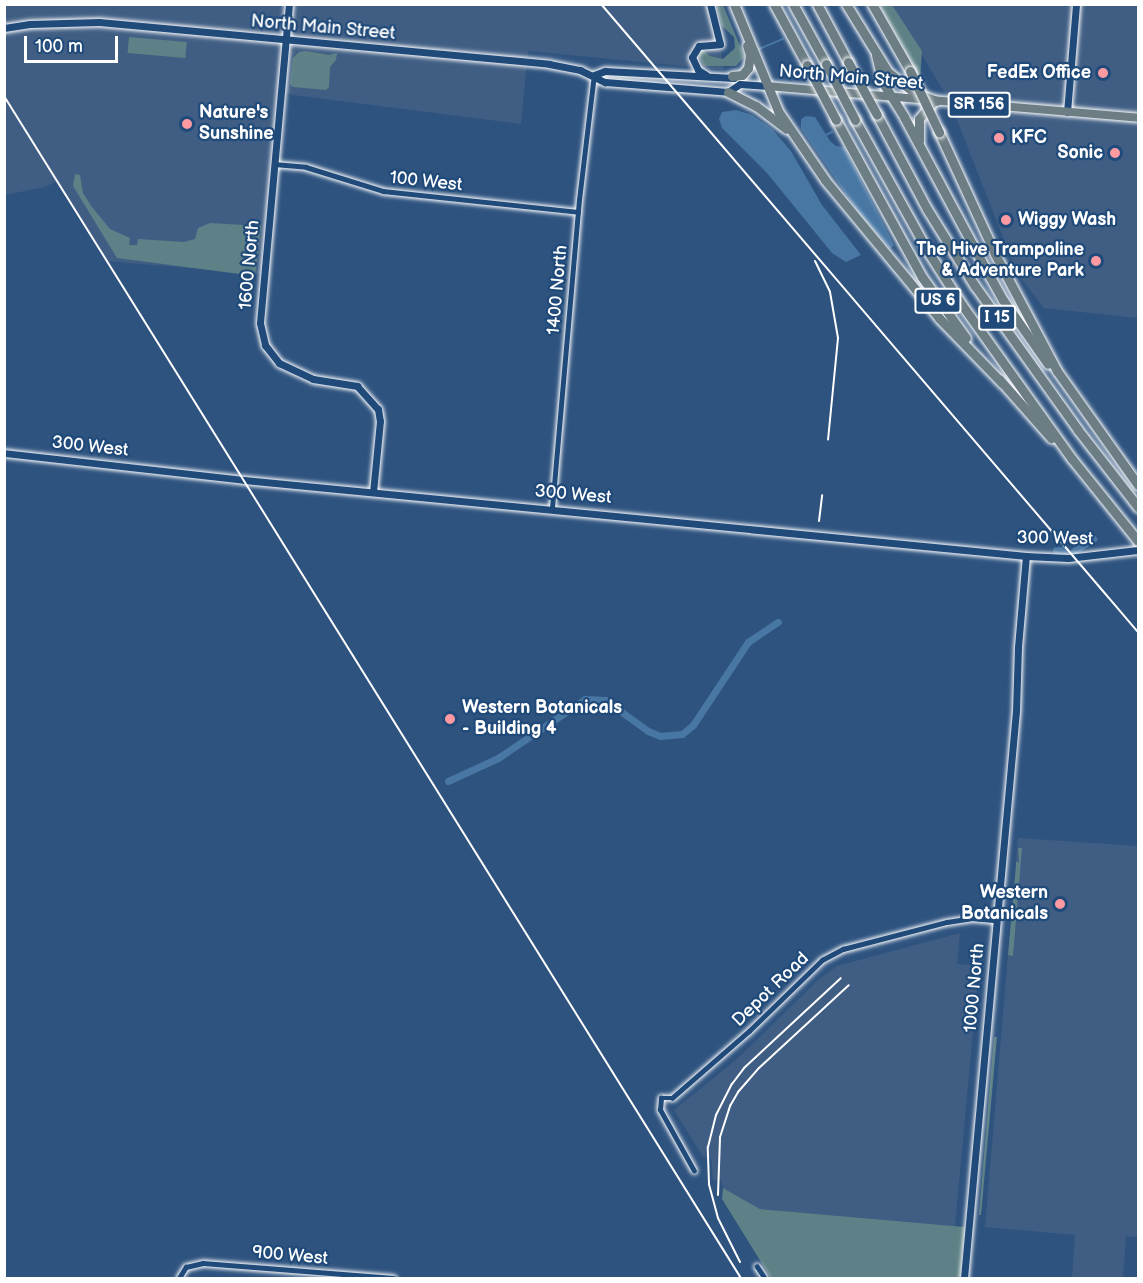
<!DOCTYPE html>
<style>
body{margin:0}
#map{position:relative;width:1143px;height:1283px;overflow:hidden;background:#2e537f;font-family:"Balsamiq Sans",sans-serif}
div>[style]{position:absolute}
.built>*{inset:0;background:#405e84}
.green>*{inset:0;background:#5d8186;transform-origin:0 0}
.water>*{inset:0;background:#4877a4}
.stream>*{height:2px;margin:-1px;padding:0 1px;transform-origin:1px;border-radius:1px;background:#4877a4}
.canal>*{height:7px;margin:-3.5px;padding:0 3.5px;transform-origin:3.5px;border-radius:3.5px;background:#4877a4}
.roads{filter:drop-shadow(0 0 2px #fff) drop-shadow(0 0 2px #fff)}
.street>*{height:4.5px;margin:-2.25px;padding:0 2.25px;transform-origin:2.25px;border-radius:2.25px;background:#1f4a7a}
.secondary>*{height:7px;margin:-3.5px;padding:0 3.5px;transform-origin:3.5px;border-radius:3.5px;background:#1f4a7a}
.primary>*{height:8px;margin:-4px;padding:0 4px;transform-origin:4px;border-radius:4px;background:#6c7e84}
.highway>*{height:9px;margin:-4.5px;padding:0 4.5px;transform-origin:4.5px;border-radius:4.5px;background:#6c7e84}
.rail>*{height:2px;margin:-1px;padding:0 1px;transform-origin:1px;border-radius:1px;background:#fff}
.bridges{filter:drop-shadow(0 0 2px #fff) drop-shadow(0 0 2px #fff)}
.highway-bridge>*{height:9px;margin:-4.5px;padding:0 4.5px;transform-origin:4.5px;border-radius:4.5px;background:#6c7e84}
.dots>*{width:16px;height:16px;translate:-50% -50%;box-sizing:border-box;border:3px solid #1f4a7a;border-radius:50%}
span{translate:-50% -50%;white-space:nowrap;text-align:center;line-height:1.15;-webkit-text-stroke:4.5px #1f4a7a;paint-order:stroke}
.shield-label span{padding:2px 4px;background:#1f4a7a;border:2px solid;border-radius:4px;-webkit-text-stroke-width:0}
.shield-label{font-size:16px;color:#fff;font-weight:700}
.street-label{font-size:18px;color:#fff}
.poi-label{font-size:18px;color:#fff;font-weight:700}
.right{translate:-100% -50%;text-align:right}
.left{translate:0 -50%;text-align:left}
.frame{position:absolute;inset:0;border:6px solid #fff;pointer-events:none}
.scale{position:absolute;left:24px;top:36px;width:94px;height:27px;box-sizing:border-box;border:3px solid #fff;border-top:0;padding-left:8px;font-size:18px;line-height:21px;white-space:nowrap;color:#fff;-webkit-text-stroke:4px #1f4a7a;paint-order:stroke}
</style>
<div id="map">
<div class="built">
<div style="clip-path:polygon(5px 5px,707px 5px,720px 44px,724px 70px,528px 51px,521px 124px,293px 95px,277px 89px,260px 274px,107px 261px,57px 181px,45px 187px,5px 195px)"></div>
<div style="clip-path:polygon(892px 5px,1138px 5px,1138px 318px,1044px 308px,1017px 273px,950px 102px)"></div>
<div style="clip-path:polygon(1018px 838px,1138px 846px,1138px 1237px,1126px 1236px,1123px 1278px,1072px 1278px,1075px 1235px,985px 1227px)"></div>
<div style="clip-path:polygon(960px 933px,957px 964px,979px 966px,955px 1226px,760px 1209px,723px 1188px,721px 1179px,713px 1180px,711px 1158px,703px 1157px,674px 1110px,738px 1058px,819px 979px,837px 966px)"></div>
</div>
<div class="green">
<div style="clip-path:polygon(716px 5px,723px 5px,743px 53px,744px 57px,736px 66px,704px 66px,699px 56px,702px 49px,710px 56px,723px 59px,735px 48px,734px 37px,722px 26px)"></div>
<div style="clip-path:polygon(879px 5px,892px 5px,922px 51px,920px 79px)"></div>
<div style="left:129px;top:37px;width:58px;height:16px;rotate:5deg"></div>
<div style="clip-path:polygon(306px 51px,329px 55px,337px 53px,336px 60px,330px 67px,329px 87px,326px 90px,293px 87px,290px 84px,293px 58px,299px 52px)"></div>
<div style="clip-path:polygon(75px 174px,80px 175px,83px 193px,92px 207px,110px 229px,130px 238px,129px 245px,137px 245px,138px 239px,184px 242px,195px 239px,198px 228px,210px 223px,261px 226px,255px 276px,117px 258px,73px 186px)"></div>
<div style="clip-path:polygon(1018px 848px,1022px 848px,1013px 956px,1008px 955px,1016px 866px,1016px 862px,1019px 862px)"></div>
<div style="clip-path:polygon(994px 1037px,997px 1037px,981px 1215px,979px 1215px)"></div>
<div style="clip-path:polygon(723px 1188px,760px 1209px,965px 1227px,960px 1278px,771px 1278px,722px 1199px)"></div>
</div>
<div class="water">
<div style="clip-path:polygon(736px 110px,752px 115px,772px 129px,791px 151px,822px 205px,861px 255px,846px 262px,832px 253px,767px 173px,722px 128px,719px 119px,722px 112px)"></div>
<div style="clip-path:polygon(806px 116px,815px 117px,830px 141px,836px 146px,844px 147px,894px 245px,890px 249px,859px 213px,806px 136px,801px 128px,801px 119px)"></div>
</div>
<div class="stream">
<div style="left:759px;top:49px;width:26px;rotate:-23deg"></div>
<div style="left:824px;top:136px;width:9px;rotate:-27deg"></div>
</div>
<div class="canal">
<div style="left:1090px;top:541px;width:4px;rotate:-34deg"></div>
<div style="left:1056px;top:550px;width:9px"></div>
<div style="left:1074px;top:551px;width:13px;rotate:-32deg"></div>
<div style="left:448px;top:781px;width:55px;rotate:-24.7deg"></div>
<div style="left:498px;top:758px;width:105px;rotate:-34.1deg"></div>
<div style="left:585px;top:699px;width:20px;rotate:3deg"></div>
<div style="left:605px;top:700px;width:53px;rotate:35.8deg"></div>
<div style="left:648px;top:731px;width:13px;rotate:23deg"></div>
<div style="left:660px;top:736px;width:22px;rotate:-5deg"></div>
<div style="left:682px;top:734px;width:14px;rotate:-39deg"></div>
<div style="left:693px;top:725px;width:100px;rotate:-56.5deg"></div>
<div style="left:748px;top:642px;width:36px;rotate:-34deg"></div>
</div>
<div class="roads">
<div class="street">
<div style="left:274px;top:164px;width:32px;rotate:5deg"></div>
<div style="left:306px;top:167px;width:81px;rotate:17.3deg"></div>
<div style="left:383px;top:191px;width:196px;rotate:6.1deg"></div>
<div style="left:552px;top:508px;width:309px;rotate:-85deg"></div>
<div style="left:579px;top:200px;width:126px;rotate:-83.2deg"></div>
<div style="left:694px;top:1171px;width:70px;rotate:-119.1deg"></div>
<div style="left:660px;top:1110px;width:12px;rotate:-85deg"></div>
<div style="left:661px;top:1098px;width:11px"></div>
<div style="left:672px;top:1098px;width:102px;rotate:-41deg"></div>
<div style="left:749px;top:1031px;width:102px;rotate:-44.2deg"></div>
<div style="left:822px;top:960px;width:24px;rotate:-28deg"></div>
<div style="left:843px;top:949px;width:107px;rotate:-14.6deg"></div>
<div style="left:947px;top:922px;width:24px;rotate:-9deg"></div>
<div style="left:971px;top:918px;width:25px;rotate:5deg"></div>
<div style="left:757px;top:1266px;width:14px;rotate:56deg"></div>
<div style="left:179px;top:1278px;width:13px;rotate:-58deg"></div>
<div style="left:186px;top:1267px;width:17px;rotate:-13deg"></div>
<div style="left:203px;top:1263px;width:191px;rotate:4.5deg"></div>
</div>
<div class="secondary">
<div style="left:289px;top:4px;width:320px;rotate:95.2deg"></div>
<div style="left:260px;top:323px;width:23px;rotate:77deg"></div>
<div style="left:265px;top:345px;width:23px;rotate:52deg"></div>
<div style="left:279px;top:363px;width:38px;rotate:25deg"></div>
<div style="left:313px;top:379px;width:45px;rotate:9deg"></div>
<div style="left:357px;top:386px;width:31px;rotate:48deg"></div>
<div style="left:378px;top:409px;width:12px;rotate:81deg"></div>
<div style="left:380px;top:421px;width:71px;rotate:95.6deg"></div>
<div style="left:4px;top:28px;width:26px;rotate:-9deg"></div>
<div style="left:30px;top:24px;width:69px;rotate:-1.7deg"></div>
<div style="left:99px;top:22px;width:452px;rotate:5.3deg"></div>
<div style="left:549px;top:64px;width:32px;rotate:11deg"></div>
<div style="left:580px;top:70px;width:28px;rotate:26deg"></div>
<div style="left:605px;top:82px;width:123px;rotate:4.6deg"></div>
<div style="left:728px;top:92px;width:14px;rotate:-34deg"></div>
<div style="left:740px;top:84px;width:28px;rotate:4deg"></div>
<div style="left:594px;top:75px;width:12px;rotate:-20deg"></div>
<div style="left:605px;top:71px;width:129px;rotate:3.1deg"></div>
<div style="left:706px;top:75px;width:9px;rotate:-148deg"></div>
<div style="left:698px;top:70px;width:14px;rotate:-115deg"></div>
<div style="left:692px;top:57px;width:13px;rotate:-58deg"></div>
<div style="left:699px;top:46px;width:21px;rotate:-5deg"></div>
<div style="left:720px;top:44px;width:41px;rotate:-104deg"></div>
<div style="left:1067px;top:112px;width:108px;rotate:-85.2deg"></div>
<div style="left:4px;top:453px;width:242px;rotate:6.4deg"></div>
<div style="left:244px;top:480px;width:786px;rotate:5.55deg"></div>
<div style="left:1026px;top:556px;width:42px;rotate:2.7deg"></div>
<div style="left:1068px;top:558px;width:70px;rotate:-6.5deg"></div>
<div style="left:964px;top:1278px;width:569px;rotate:-84.76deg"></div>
<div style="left:1016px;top:711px;width:64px;rotate:-88.2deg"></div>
<div style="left:1018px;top:647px;width:91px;rotate:-85deg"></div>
</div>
<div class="primary">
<div style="left:768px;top:86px;width:371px;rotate:4.9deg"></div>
</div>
<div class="highway">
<div style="left:734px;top:4px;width:116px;rotate:67.6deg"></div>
<div style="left:778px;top:111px;width:83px;rotate:55.7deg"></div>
<div style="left:825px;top:180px;width:179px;rotate:50.4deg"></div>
<div style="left:939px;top:318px;width:91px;rotate:45.9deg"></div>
<div style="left:774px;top:4px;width:69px;rotate:61.6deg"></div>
<div style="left:793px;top:4px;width:68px;rotate:61.2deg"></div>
<div style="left:817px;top:4px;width:66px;rotate:61.9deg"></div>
<div style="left:846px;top:4px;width:80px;rotate:58.3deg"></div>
<div style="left:888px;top:72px;width:34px;rotate:38deg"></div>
<div style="left:915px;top:93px;width:23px;rotate:20deg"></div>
<div style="left:872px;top:4px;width:77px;rotate:60.4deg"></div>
<div style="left:876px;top:55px;width:29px;rotate:76deg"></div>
<div style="left:883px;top:83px;width:40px;rotate:58deg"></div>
<div style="left:904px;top:117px;width:169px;rotate:61.8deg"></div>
<div style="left:984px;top:266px;width:39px;rotate:61deg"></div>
<div style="left:1003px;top:300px;width:78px;rotate:54.9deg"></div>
<div style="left:732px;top:76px;width:10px;rotate:-6deg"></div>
<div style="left:742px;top:75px;width:9px;rotate:-49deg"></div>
<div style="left:748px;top:68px;width:13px;rotate:-81deg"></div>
<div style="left:750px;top:55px;width:10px;rotate:-107deg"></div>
<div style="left:728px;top:92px;width:31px;rotate:27deg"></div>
<div style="left:756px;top:106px;width:38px;rotate:37deg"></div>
<div style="left:877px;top:115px;width:106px;rotate:62deg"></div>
<div style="left:927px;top:209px;width:91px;rotate:58.1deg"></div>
<div style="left:975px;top:286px;width:177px;rotate:54.4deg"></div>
<div style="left:1078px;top:430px;width:98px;rotate:52.1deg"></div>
<div style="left:836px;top:120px;width:179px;rotate:61.3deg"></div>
<div style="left:922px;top:277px;width:75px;rotate:54.2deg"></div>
<div style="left:855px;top:120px;width:149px;rotate:61deg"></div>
<div style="left:927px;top:250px;width:65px;rotate:57.5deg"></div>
<div style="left:962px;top:305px;width:189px;rotate:54.5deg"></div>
<div style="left:1072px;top:459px;width:105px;rotate:51.2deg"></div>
<div style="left:939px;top:132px;width:134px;rotate:65.3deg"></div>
<div style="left:995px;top:254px;width:132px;rotate:62.1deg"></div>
<div style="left:1057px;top:371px;width:140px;rotate:54.6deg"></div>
<div style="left:919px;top:141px;width:22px;rotate:-90deg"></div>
<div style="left:919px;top:119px;width:21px;rotate:-51deg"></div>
<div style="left:999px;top:379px;width:79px;rotate:48.6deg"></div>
</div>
</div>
<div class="rail">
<div style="left:601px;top:4px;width:826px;rotate:49.47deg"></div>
<div style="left:4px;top:96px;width:1393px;rotate:58.06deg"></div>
<div style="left:815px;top:261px;width:34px;rotate:64deg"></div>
<div style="left:830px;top:292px;width:47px;rotate:80.1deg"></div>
<div style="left:838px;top:338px;width:102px;rotate:95.6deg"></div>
<div style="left:819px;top:521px;width:26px;rotate:-83deg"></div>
<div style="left:718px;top:1195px;width:58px;rotate:-88deg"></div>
<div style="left:720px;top:1137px;width:33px;rotate:-72deg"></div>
<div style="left:730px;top:1106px;width:16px;rotate:-60deg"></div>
<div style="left:738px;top:1092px;width:32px;rotate:-49deg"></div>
<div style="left:759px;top:1068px;width:122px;rotate:-42.7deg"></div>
<div style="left:740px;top:1262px;width:49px;rotate:-116.6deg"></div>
<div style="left:718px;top:1218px;width:35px;rotate:-105deg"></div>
<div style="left:709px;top:1184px;width:37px;rotate:-92deg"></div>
<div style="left:708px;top:1147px;width:33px;rotate:-76deg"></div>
<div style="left:716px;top:1115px;width:35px;rotate:-63deg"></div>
<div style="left:732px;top:1084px;width:20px;rotate:-53deg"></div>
<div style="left:744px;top:1068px;width:132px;rotate:-42.9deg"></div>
</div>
<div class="bridges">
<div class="highway-bridge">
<div style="left:848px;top:62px;width:60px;rotate:61.3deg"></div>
<div style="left:826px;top:64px;width:63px;rotate:62.6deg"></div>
<div style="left:807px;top:65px;width:62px;rotate:62.2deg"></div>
<div style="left:910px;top:71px;width:68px;rotate:64.6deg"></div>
</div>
</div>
<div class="dots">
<div style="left:1103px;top:73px;background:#ff9aa2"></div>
<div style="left:187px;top:124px;background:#ff9aa2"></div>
<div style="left:999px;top:138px;background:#ff9aa2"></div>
<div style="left:1115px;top:153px;background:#ff9aa2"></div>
<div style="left:1006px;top:220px;background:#ff9aa2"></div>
<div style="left:1096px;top:261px;background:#ff9aa2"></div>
<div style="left:450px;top:719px;background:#ff9aa2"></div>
<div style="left:1060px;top:904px;background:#ff9aa2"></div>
</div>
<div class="shield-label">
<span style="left:979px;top:105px">SR 156</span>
<span style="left:938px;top:301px">US 6</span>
<span style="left:997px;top:318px">I 15</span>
</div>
<div class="street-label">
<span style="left:323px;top:28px;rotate:5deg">North Main Street</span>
<span style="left:851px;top:78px;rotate:5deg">North Main Street</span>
<span style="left:426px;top:182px;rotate:6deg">100 West</span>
<span style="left:250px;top:265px;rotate:-85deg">1600 North</span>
<span style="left:558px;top:290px;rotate:-85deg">1400 North</span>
<span style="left:90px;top:447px;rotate:6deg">300 West</span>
<span style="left:573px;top:495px;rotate:5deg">300 West</span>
<span style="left:1055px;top:539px;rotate:1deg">300 West</span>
<span style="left:975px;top:988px;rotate:-85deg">1000 North</span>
<span style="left:771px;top:990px;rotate:-44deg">Depot Road</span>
<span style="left:290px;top:1256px;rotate:5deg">900 West</span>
</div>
<div class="poi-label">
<span class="right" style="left:1091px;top:73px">FedEx Office</span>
<span class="left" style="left:199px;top:124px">Nature's<br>Sunshine</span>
<span class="left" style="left:1011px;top:138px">KFC</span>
<span class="right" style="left:1103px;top:153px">Sonic</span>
<span class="left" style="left:1018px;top:220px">Wiggy Wash</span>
<span class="right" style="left:1084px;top:261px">The Hive Trampoline<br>&amp; Adventure Park</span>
<span class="left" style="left:462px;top:719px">Western Botanicals<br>- Building 4</span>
<span class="right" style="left:1048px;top:904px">Western<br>Botanicals</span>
</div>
<div class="frame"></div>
<div class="scale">100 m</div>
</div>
